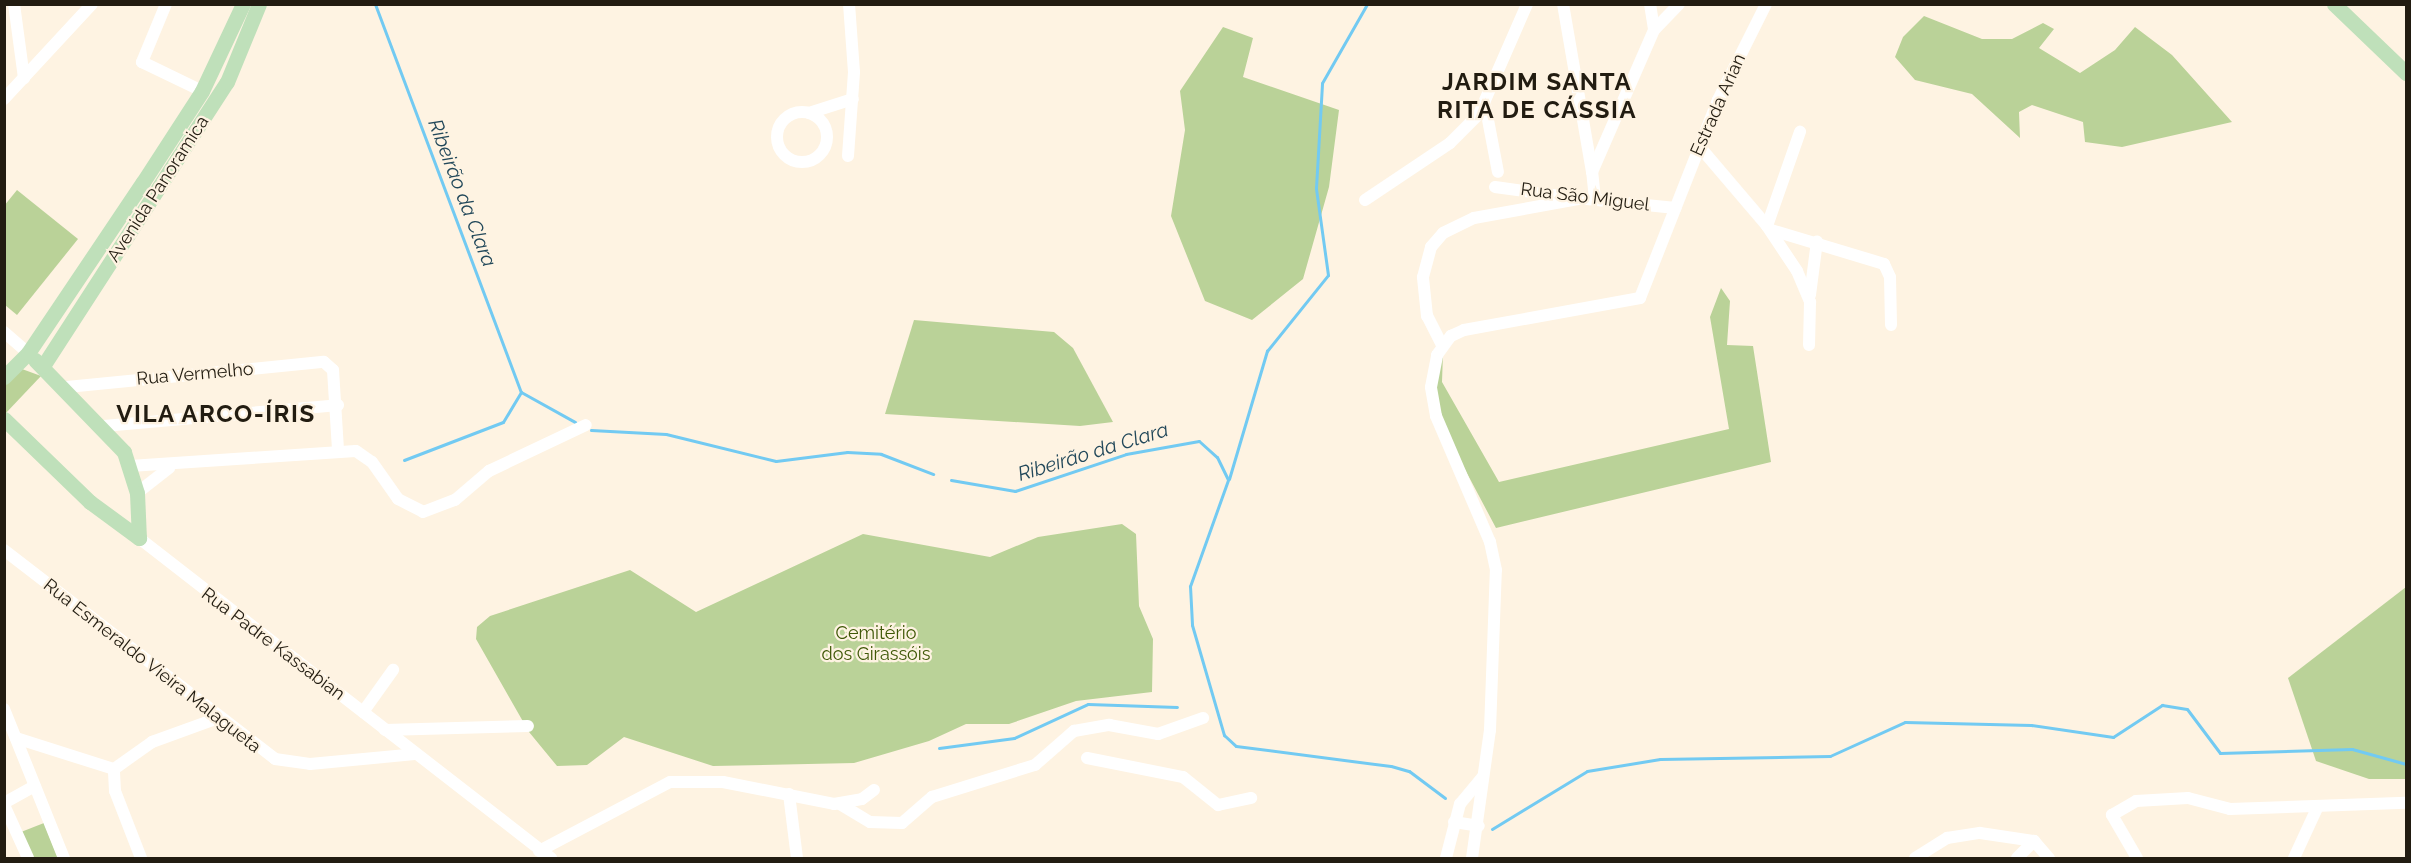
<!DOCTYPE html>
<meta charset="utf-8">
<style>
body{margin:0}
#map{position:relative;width:2411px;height:863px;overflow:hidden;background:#fef3e2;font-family:Raleway,sans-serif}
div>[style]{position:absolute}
.green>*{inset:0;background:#bad298}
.stream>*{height:3px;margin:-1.5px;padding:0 1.5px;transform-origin:1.5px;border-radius:1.5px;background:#72caf2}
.minor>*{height:12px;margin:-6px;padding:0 6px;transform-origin:6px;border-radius:6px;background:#fff}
.minor>.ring{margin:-6px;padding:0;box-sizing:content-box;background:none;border:12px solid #fff;border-radius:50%}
.major>*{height:15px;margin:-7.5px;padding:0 7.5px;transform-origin:7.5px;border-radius:7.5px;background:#bfe0ba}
span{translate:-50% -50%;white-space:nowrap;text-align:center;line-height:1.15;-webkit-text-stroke:4.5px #fef3e2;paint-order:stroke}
.street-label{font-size:18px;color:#221c11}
.park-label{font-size:18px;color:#3f5807}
.water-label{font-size:20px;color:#22485a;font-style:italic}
.district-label{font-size:24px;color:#221c11;font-weight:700;letter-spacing:1.5px}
.frame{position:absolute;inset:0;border:6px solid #221c11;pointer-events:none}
</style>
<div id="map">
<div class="green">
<div style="clip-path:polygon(1924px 16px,1982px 39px,2012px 39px,2043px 23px,2054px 29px,2039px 48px,2080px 73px,2115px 50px,2135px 27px,2172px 55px,2232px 122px,2122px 147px,2085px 142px,2083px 122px,2032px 105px,2019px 112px,2020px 138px,1972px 94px,1915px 80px,1895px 57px,1903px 37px)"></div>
<div style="clip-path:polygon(1223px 27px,1253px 38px,1243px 77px,1339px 110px,1329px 187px,1303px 279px,1252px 320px,1205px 301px,1171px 216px,1185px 130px,1180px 91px)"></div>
<div style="clip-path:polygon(17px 190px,78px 239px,17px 315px,5px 305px,4px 206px)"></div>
<div style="clip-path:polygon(1721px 288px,1730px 301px,1727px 345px,1753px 346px,1771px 462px,1496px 528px,1443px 428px,1434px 392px,1443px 353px,1442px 382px,1499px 482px,1729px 429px,1710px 317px)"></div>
<div style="clip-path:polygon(914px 320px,1054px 332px,1073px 348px,1113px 422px,1080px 426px,885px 414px)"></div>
<div style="clip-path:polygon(22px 369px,41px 376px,5px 414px,5px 384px)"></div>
<div style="clip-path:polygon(1122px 524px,1136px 534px,1139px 606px,1153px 639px,1152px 692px,1076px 701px,1009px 724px,966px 724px,929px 741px,854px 763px,713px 766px,624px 737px,587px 765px,557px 766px,529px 732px,476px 639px,477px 627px,490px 616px,630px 570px,696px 612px,863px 534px,990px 557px,1038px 537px)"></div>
<div style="clip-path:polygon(2406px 587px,2406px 779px,2369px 779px,2316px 761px,2288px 678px)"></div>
<div style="clip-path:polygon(44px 823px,58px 858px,31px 858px,21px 832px)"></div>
</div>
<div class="stream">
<div style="left:375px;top:4px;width:415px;rotate:69.4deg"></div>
<div style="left:591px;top:430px;width:75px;rotate:3.1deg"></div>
<div style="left:666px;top:434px;width:113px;rotate:13.8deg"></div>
<div style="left:776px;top:461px;width:72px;rotate:-7.2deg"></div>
<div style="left:847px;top:452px;width:34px;rotate:3deg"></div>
<div style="left:881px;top:454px;width:56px;rotate:21deg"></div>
<div style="left:404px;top:460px;width:106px;rotate:-21deg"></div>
<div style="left:503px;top:422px;width:35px;rotate:-59deg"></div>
<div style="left:521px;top:392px;width:62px;rotate:29.1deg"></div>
<div style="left:1229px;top:479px;width:134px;rotate:-73.5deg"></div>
<div style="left:1267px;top:351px;width:97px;rotate:-51.2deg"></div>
<div style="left:1328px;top:275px;width:88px;rotate:-97.9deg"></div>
<div style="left:1316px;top:188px;width:105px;rotate:-86.7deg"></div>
<div style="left:1322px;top:83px;width:91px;rotate:-60.3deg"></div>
<div style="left:951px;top:480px;width:65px;rotate:9.8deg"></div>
<div style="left:1015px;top:491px;width:117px;rotate:-18.4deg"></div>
<div style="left:1126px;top:454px;width:74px;rotate:-10.1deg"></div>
<div style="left:1199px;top:441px;width:24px;rotate:42deg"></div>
<div style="left:1217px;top:457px;width:25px;rotate:64deg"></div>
<div style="left:1228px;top:480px;width:113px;rotate:109.7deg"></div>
<div style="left:1190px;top:586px;width:39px;rotate:87deg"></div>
<div style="left:1192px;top:625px;width:115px;rotate:73.8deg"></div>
<div style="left:1224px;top:735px;width:16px;rotate:43deg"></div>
<div style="left:1236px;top:746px;width:156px;rotate:7.4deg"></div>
<div style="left:1391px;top:766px;width:19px;rotate:16deg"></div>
<div style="left:1409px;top:771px;width:45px;rotate:36.9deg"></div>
<div style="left:939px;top:748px;width:76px;rotate:-7.6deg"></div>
<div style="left:1014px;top:738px;width:81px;rotate:-24.7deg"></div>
<div style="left:1088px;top:704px;width:89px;rotate:1.9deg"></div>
<div style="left:1492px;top:829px;width:111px;rotate:-31.4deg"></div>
<div style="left:1587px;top:771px;width:74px;rotate:-9.3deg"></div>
<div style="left:1660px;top:759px;width:170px;rotate:-1deg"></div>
<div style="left:1830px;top:756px;width:82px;rotate:-24.4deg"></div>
<div style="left:1905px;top:722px;width:126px;rotate:1.4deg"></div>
<div style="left:2031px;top:725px;width:83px;rotate:8.3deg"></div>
<div style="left:2113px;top:737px;width:59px;rotate:-33.1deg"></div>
<div style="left:2162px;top:705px;width:25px;rotate:9deg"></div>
<div style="left:2187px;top:709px;width:55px;rotate:53.1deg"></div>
<div style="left:2220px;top:753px;width:132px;rotate:-1.7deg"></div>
<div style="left:2352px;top:749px;width:56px;rotate:15.5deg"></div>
</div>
<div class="minor">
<div style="left:14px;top:4px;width:75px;rotate:82.3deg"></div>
<div style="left:166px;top:4px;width:63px;rotate:112.5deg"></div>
<div style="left:142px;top:62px;width:67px;rotate:25.8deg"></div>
<div style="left:1563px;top:4px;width:170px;rotate:80.2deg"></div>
<div style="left:1650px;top:4px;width:26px;rotate:81deg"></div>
<div style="left:4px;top:99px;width:129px;rotate:-47.2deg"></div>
<div style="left:1485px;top:104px;width:69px;rotate:79.2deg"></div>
<div class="ring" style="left:777px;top:112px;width:38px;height:38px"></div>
<div style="left:809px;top:113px;width:46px;rotate:-17.7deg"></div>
<div style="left:1699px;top:146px;width:105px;rotate:49.6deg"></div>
<div style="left:1767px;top:226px;width:54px;rotate:56.3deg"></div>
<div style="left:1797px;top:271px;width:34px;rotate:67deg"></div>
<div style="left:1810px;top:302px;width:43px;rotate:91.3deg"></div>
<div style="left:848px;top:156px;width:84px;rotate:-85.9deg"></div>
<div style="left:854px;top:72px;width:68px;rotate:-94.2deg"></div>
<div style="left:1495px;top:187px;width:73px;rotate:7.9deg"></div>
<div style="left:1587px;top:199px;width:89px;rotate:5.8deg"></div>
<div style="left:1595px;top:199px;width:27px;rotate:-96deg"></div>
<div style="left:1592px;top:172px;width:155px;rotate:-66.4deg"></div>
<div style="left:1654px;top:30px;width:36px;rotate:-46deg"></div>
<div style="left:1365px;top:200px;width:102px;rotate:-33.8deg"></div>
<div style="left:1450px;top:143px;width:41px;rotate:-45deg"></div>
<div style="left:1479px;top:114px;width:120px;rotate:-66.4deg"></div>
<div style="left:1767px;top:226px;width:100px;rotate:-70.7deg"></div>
<div style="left:1771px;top:230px;width:118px;rotate:16.7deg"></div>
<div style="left:1884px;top:264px;width:14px;rotate:65deg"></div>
<div style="left:1890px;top:277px;width:48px;rotate:88.8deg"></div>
<div style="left:1810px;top:295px;width:54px;rotate:-82.6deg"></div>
<div style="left:4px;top:332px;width:32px;rotate:41deg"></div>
<div style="left:1442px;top:345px;width:33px;rotate:-117deg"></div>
<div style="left:1427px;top:316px;width:39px;rotate:-96deg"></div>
<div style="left:1423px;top:277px;width:31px;rotate:-75deg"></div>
<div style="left:1431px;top:247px;width:18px;rotate:-49deg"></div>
<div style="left:1443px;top:233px;width:34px;rotate:-26deg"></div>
<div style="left:1474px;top:218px;width:107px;rotate:-10.3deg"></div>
<div style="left:67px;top:387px;width:258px;rotate:-5.6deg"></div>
<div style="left:324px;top:362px;width:12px;rotate:42deg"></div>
<div style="left:333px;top:370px;width:80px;rotate:86.4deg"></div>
<div style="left:104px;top:426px;width:235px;rotate:-5.1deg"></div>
<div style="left:130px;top:466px;width:226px;rotate:-3.8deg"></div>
<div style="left:356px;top:451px;width:19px;rotate:35deg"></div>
<div style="left:372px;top:462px;width:45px;rotate:54.9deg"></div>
<div style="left:398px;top:499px;width:28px;rotate:27deg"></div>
<div style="left:423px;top:512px;width:34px;rotate:-21deg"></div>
<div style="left:455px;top:500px;width:45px;rotate:-40.5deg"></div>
<div style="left:489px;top:471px;width:107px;rotate:-25.4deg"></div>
<div style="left:137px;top:493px;width:41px;rotate:-38deg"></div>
<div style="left:139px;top:538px;width:522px;rotate:37.84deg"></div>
<div style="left:4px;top:550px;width:342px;rotate:37.6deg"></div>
<div style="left:275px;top:759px;width:35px;rotate:8deg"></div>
<div style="left:310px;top:764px;width:105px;rotate:-5.4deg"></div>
<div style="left:4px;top:709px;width:161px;rotate:68.1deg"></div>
<div style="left:363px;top:712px;width:52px;rotate:-54.5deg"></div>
<div style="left:385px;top:730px;width:143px;rotate:-1.6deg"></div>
<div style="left:16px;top:738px;width:103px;rotate:17.6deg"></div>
<div style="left:1087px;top:758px;width:98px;rotate:11.2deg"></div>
<div style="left:1183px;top:777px;width:45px;rotate:38.7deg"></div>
<div style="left:1218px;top:805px;width:34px;rotate:-12deg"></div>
<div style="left:789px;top:794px;width:64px;rotate:82.9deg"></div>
<div style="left:4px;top:803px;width:35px;rotate:-29deg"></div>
<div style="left:840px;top:804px;width:35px;rotate:31deg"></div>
<div style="left:870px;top:822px;width:32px;rotate:2deg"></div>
<div style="left:902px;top:823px;width:40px;rotate:-41deg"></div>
<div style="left:932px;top:797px;width:108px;rotate:-17.3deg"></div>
<div style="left:1035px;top:765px;width:52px;rotate:-41.1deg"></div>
<div style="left:1074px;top:731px;width:36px;rotate:-10deg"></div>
<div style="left:1109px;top:725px;width:50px;rotate:10.4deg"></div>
<div style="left:1158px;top:734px;width:48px;rotate:-19.6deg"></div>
<div style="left:4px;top:805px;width:58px;rotate:65.6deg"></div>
<div style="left:1454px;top:822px;width:25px;rotate:9deg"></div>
<div style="left:539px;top:851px;width:148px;rotate:-27.8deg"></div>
<div style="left:670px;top:782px;width:53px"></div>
<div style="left:723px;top:782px;width:113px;rotate:11.2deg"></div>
<div style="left:834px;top:804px;width:28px;rotate:-10deg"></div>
<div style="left:862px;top:799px;width:15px;rotate:-37deg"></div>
<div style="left:141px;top:858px;width:72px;rotate:-111.2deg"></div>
<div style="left:115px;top:791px;width:22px;rotate:-93deg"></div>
<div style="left:114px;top:769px;width:47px;rotate:-35.4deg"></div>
<div style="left:152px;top:742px;width:70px;rotate:-20deg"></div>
<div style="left:1446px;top:858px;width:56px;rotate:-75.5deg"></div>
<div style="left:1460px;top:804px;width:35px;rotate:-50deg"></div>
<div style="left:1472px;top:858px;width:129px;rotate:-82deg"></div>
<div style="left:1490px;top:730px;width:160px;rotate:-87.9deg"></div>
<div style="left:1496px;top:570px;width:29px;rotate:-102deg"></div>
<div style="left:1490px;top:542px;width:137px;rotate:-113.2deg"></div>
<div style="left:1436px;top:416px;width:29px;rotate:-100deg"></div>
<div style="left:1431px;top:387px;width:33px;rotate:-79deg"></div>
<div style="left:1437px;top:355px;width:24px;rotate:-54deg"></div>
<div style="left:1451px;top:336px;width:14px;rotate:-25deg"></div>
<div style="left:1464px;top:330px;width:179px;rotate:-10.3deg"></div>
<div style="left:1640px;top:298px;width:213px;rotate:-68.5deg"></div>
<div style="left:1718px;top:100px;width:107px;rotate:-63.4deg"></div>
<div style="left:1915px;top:858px;width:38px;rotate:-32deg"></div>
<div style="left:1947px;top:838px;width:33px;rotate:-9deg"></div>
<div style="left:1980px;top:833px;width:55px;rotate:8.4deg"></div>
<div style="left:2034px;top:841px;width:23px;rotate:49deg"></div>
<div style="left:2017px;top:858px;width:24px;rotate:-45deg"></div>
<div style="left:2137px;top:858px;width:50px;rotate:-120.2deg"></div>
<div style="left:2112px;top:815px;width:28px;rotate:-30deg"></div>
<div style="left:2136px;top:801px;width:52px;rotate:-3.3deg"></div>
<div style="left:2188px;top:798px;width:43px;rotate:14.7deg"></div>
<div style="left:2230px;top:809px;width:176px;rotate:-2deg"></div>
<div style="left:2294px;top:858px;width:57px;rotate:-65.2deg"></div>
</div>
<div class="major">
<div style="left:2334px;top:4px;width:100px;rotate:43.8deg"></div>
<div style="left:35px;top:360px;width:128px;rotate:45.9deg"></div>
<div style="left:124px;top:452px;width:43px;rotate:72.4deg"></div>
<div style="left:137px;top:493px;width:45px;rotate:87.5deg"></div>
<div style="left:43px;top:366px;width:338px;rotate:-57.1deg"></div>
<div style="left:227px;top:82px;width:84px;rotate:-67.7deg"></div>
<div style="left:4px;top:377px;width:34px;rotate:-45deg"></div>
<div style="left:28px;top:353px;width:206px;rotate:-56.1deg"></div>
<div style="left:143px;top:182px;width:108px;rotate:-57deg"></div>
<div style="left:202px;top:91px;width:96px;rotate:-64.8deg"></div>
<div style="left:4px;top:419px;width:120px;rotate:44deg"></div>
<div style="left:90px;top:502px;width:61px;rotate:36.3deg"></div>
</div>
<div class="street-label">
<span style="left:1718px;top:105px;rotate:-66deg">Estrada Arian</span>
<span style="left:158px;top:189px;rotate:-57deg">Avenida Panoramica</span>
<span style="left:1585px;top:197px;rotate:7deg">Rua São Miguel</span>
<span style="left:195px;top:374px;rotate:-5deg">Rua Vermelho</span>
<span style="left:273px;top:644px;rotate:37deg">Rua Padre Kassabian</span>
<span style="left:152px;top:666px;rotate:38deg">Rua Esmeraldo Vieira Malagueta</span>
</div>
<div class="park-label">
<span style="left:876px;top:644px">Cemitério<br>dos Girassóis</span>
</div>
<div class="water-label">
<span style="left:462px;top:193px;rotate:69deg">Ribeirão da Clara</span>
<span style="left:1093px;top:452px;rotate:-17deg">Ribeirão da Clara</span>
</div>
<div class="district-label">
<span style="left:1537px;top:96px">JARDIM SANTA<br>RITA DE CÁSSIA</span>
<span style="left:216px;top:414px">VILA ARCO-ÍRIS</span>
</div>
<div class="frame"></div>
</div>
